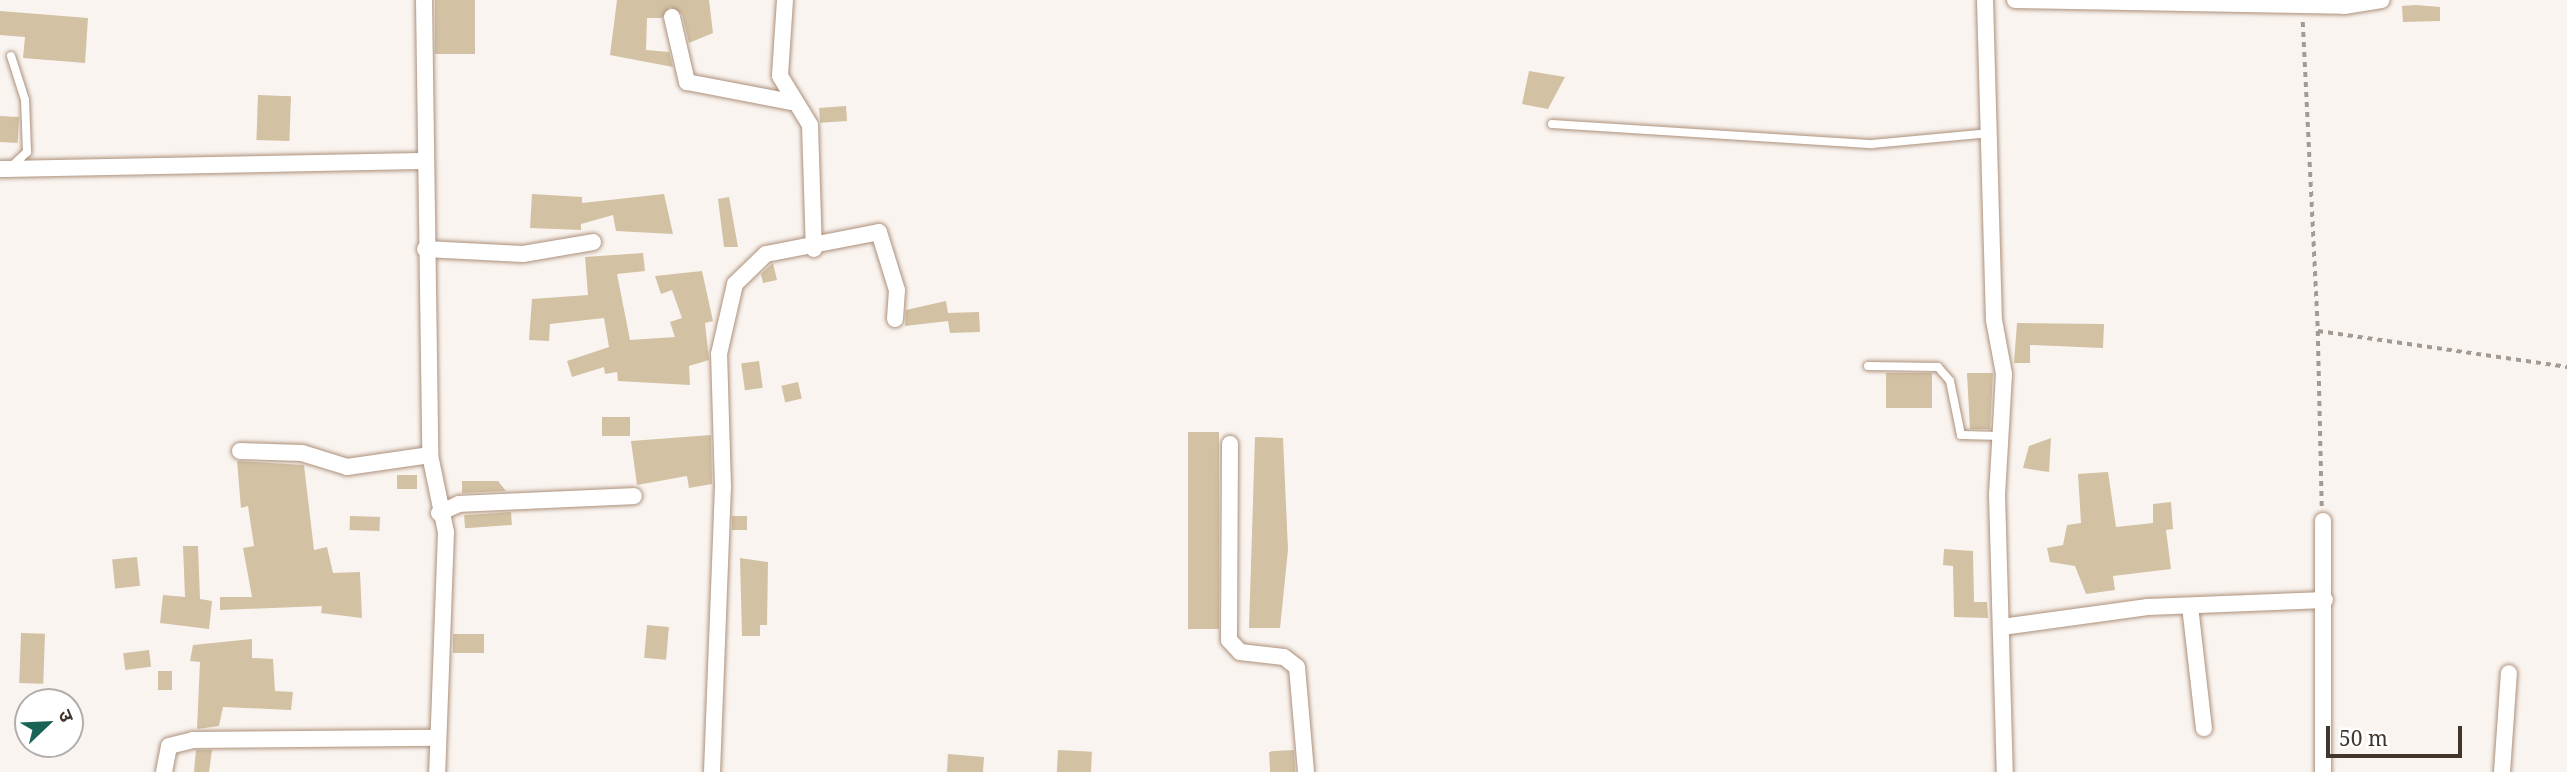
<!DOCTYPE html>
<meta charset="utf-8">
<style>
body{margin:0}
#map{position:relative;width:2567px;height:772px;overflow:hidden;background:#faf4f0;font-family:"Noto Serif","Noto Sans Devanagari",serif}
div>[style]{position:absolute}
.building>*{inset:0;background:#d2c1a3;transform-origin:0 0}
.path>*{height:3.5px;margin-top:-1.75px;transform-origin:0;background:repeating-linear-gradient(90deg,#a39a94 0 5px,transparent 0 10px)}
.roads{filter:drop-shadow(0 0 2px #ac907a) drop-shadow(0 0 2px #ac907a)}
.lane>*{height:8px;margin:-4px;padding:0 4px;transform-origin:4px;border-radius:4px;background:#fff}
.street>*{height:16px;margin:-8px;padding:0 8px;transform-origin:8px;border-radius:8px;background:#fff}
span{translate:-50% -50%;white-space:nowrap;text-align:center;line-height:1.15;-webkit-text-stroke:7px #fff;paint-order:stroke}
.north{position:absolute;left:14px;top:688px;width:70px;height:70px;box-sizing:border-box;background:#fff;border:2px solid #b3aeab;border-radius:50%;rotate:67deg;font-size:19px;font-weight:700;line-height:28px;text-align:center;color:#41352c}
.north::after{content:'';display:block;margin:auto;width:24px;height:32px;background:#1b6256;clip-path:polygon(50% 0,100% 100%,50% 72%,0 100%)}
.scale{position:absolute;left:2326px;top:726px;width:136px;height:32px;box-sizing:border-box;border:4px solid #41352c;border-top:0;padding-left:9px;font-size:21px;line-height:24px;white-space:nowrap;color:#41352c;-webkit-text-stroke:5px #fff;paint-order:stroke}
</style>
<div id="map">
<div class="building">
<div style="left:435px;top:0;width:40px;height:54px"></div>
<div style="clip-path:polygon(617px 0,709px 0,713px 33px,689px 43px,682px 14px,670px 7px,662px 18px,647px 18px,646px 50px,669px 52px,673px 67px,610px 55px)"></div>
<div style="clip-path:polygon(2416px 5px,2440px 7px,2440px 21px,2403px 22px,2402px 6px)"></div>
<div style="clip-path:polygon(0 11px,88px 18px,85px 63px,23px 58px,25px 37px,0 35px)"></div>
<div style="clip-path:polygon(1529px 71px,1565px 77px,1548px 109px,1522px 104px)"></div>
<div style="left:258px;top:95px;width:33px;height:45px;rotate:2deg"></div>
<div style="left:846px;top:106px;width:15px;height:27px;rotate:86deg"></div>
<div style="left:0;top:116px;width:19px;height:26px;rotate:3deg"></div>
<div style="clip-path:polygon(532px 194px,582px 197px,582px 203px,664px 194px,673px 234px,616px 231px,613px 215px,581px 224px,581px 230px,530px 228px)"></div>
<div style="clip-path:polygon(729px 197px,738px 247px,724px 247px,718px 199px)"></div>
<div style="clip-path:polygon(643px 253px,645px 271px,617px 274px,630px 340px,675px 337px,670px 322px,682px 318px,672px 290px,661px 294px,655px 276px,702px 271px,713px 321px,705px 323px,709px 360px,689px 366px,690px 385px,618px 381px,617px 372px,605px 374px,604px 367px,572px 377px,567px 361px,609px 347px,604px 318px,550px 324px,549px 341px,529px 340px,532px 299px,588px 295px,585px 257px)"></div>
<div style="clip-path:polygon(773px 263px,777px 280px,763px 283px,761px 274px)"></div>
<div style="clip-path:polygon(946px 301px,948px 313px,979px 312px,980px 332px,950px 333px,948px 321px,905px 326px,906px 310px)"></div>
<div style="clip-path:polygon(2017px 323px,2104px 324px,2103px 348px,2030px 345px,2030px 363px,2014px 363px)"></div>
<div style="left:759px;top:361px;width:27px;height:18px;rotate:82deg"></div>
<div style="left:1886px;top:373px;width:46px;height:35px"></div>
<div style="clip-path:polygon(1967px 373px,1993px 373px,1990px 429px,1970px 429px)"></div>
<div style="left:798px;top:382px;width:17px;height:17px;rotate:77deg"></div>
<div style="left:602px;top:417px;width:28px;height:19px"></div>
<div style="left:1188px;top:432px;width:31px;height:197px"></div>
<div style="clip-path:polygon(711px 435px,712px 484px,689px 488px,687px 476px,637px 485px,631px 441px)"></div>
<div style="clip-path:polygon(1255px 437px,1283px 438px,1288px 550px,1280px 628px,1249px 628px)"></div>
<div style="clip-path:polygon(2051px 438px,2049px 472px,2023px 468px,2029px 446px)"></div>
<div style="clip-path:polygon(237px 461px,304px 465px,314px 550px,327px 547px,333px 573px,360px 572px,362px 618px,321px 613px,322px 606px,220px 610px,220px 597px,252px 597px,243px 548px,254px 546px,248px 506px,241px 508px)"></div>
<div style="clip-path:polygon(2108px 472px,2116px 527px,2153px 523px,2153px 504px,2171px 502px,2173px 529px,2166px 530px,2171px 569px,2113px 576px,2115px 590px,2086px 594px,2075px 566px,2050px 562px,2047px 548px,2063px 545px,2067px 525px,2081px 523px,2078px 474px)"></div>
<div style="left:417px;top:475px;width:14px;height:20px;rotate:90deg"></div>
<div style="clip-path:polygon(462px 481px,498px 481px,506px 491px,462px 493px)"></div>
<div style="left:511px;top:512px;width:13px;height:47px;rotate:86deg"></div>
<div style="left:350px;top:516px;width:30px;height:14px;rotate:2deg"></div>
<div style="left:732px;top:516px;width:15px;height:14px"></div>
<div style="clip-path:polygon(183px 546px,198px 546px,200px 599px,212px 601px,209px 629px,160px 623px,163px 595px,185px 597px)"></div>
<div style="clip-path:polygon(1944px 549px,1973px 551px,1974px 602px,1987px 602px,1988px 618px,1954px 617px,1953px 566px,1943px 565px)"></div>
<div style="left:137px;top:557px;width:29px;height:25px;rotate:84deg"></div>
<div style="clip-path:polygon(740px 558px,768px 562px,767px 625px,760px 625px,760px 636px,742px 636px)"></div>
<div style="left:647px;top:625px;width:22px;height:33px;rotate:5deg"></div>
<div style="left:21px;top:633px;width:24px;height:50px;rotate:2deg"></div>
<div style="left:453px;top:634px;width:31px;height:19px"></div>
<div style="clip-path:polygon(252px 639px,252px 658px,273px 659px,275px 691px,293px 692px,291px 710px,223px 707px,219px 726px,197px 729px,200px 662px,190px 661px,193px 645px)"></div>
<div style="left:149px;top:650px;width:17px;height:26px;rotate:83deg"></div>
<div style="left:158px;top:671px;width:14px;height:19px"></div>
<div style="clip-path:polygon(196px 750px,212px 750px,209px 772px,194px 772px)"></div>
<div style="left:1058px;top:750px;width:34px;height:22px;rotate:3deg"></div>
<div style="left:1294px;top:750px;width:22px;height:25px;rotate:87deg"></div>
<div style="clip-path:polygon(948px 754px,984px 757px,983px 772px,947px 772px)"></div>
</div>
<div class="path">
<div style="left:2303px;top:22px;width:309px;rotate:87.2deg"></div>
<div style="left:2318px;top:331px;width:252px;rotate:8.2deg"></div>
<div style="left:2318px;top:331px;width:176px;rotate:88.7deg"></div>
</div>
<div class="roads">
<div class="lane">
<div style="left:11px;top:56px;width:46px;rotate:72.3deg"></div>
<div style="left:25px;top:100px;width:52px;rotate:87.8deg"></div>
<div style="left:27px;top:152px;width:22px;rotate:137deg"></div>
<div style="left:1552px;top:124px;width:321px;rotate:3.6deg"></div>
<div style="left:1872px;top:144px;width:119px;rotate:-5.3deg"></div>
<div style="left:1868px;top:366px;width:70px;rotate:0.8deg"></div>
<div style="left:1938px;top:367px;width:18px;rotate:49deg"></div>
<div style="left:1950px;top:381px;width:55px;rotate:78.5deg"></div>
<div style="left:1961px;top:435px;width:42px;rotate:1.4deg"></div>
</div>
<div class="street">
<div style="left:424px;top:0;width:455px;rotate:89.2deg"></div>
<div style="left:430px;top:455px;width:79px;rotate:78.3deg"></div>
<div style="left:446px;top:532px;width:240px;rotate:92.1deg"></div>
<div style="left:785px;top:0;width:76px;rotate:93.8deg"></div>
<div style="left:780px;top:76px;width:57px;rotate:58.5deg"></div>
<div style="left:810px;top:125px;width:124px;rotate:88.2deg"></div>
<div style="left:1985px;top:0;width:320px;rotate:88.4deg"></div>
<div style="left:1994px;top:320px;width:55px;rotate:79.5deg"></div>
<div style="left:2004px;top:374px;width:120px;rotate:93.3deg"></div>
<div style="left:1997px;top:494px;width:278px;rotate:88.4deg"></div>
<div style="left:2015px;top:0;width:329px;rotate:1deg"></div>
<div style="left:2344px;top:6px;width:38px;rotate:-9deg"></div>
<div style="left:672px;top:17px;width:67px;rotate:77deg"></div>
<div style="left:687px;top:82px;width:107px;rotate:10.8deg"></div>
<div style="left:0;top:169px;width:425px;rotate:-1.1deg"></div>
<div style="left:425px;top:249px;width:98px;rotate:2.9deg"></div>
<div style="left:523px;top:254px;width:71px;rotate:-9.7deg"></div>
<div style="left:1230px;top:444px;width:196px;rotate:90.3deg"></div>
<div style="left:1229px;top:640px;width:16px;rotate:47deg"></div>
<div style="left:1240px;top:652px;width:44px;rotate:6.5deg"></div>
<div style="left:1284px;top:657px;width:16px;rotate:38deg"></div>
<div style="left:1297px;top:667px;width:105px;rotate:85.1deg"></div>
<div style="left:240px;top:451px;width:62px;rotate:1.8deg"></div>
<div style="left:302px;top:453px;width:47px;rotate:17.3deg"></div>
<div style="left:347px;top:467px;width:84px;rotate:-8.2deg"></div>
<div style="left:439px;top:513px;width:22px;rotate:-24deg"></div>
<div style="left:459px;top:504px;width:175px;rotate:-2.6deg"></div>
<div style="left:2323px;top:521px;width:251px;rotate:90deg"></div>
<div style="left:2190px;top:606px;width:123px;rotate:83.5deg"></div>
<div style="left:2002px;top:627px;width:147px;rotate:-7.8deg"></div>
<div style="left:2148px;top:607px;width:177px;rotate:-2.3deg"></div>
<div style="left:164px;top:772px;width:26px;rotate:-79deg"></div>
<div style="left:169px;top:746px;width:25px;rotate:-14deg"></div>
<div style="left:193px;top:740px;width:245px;rotate:-0.5deg"></div>
<div style="left:712px;top:772px;width:285px;rotate:-87.8deg"></div>
<div style="left:723px;top:487px;width:133px;rotate:-91.7deg"></div>
<div style="left:719px;top:354px;width:72px;rotate:-77.1deg"></div>
<div style="left:735px;top:284px;width:43px;rotate:-44.1deg"></div>
<div style="left:766px;top:254px;width:115px;rotate:-11deg"></div>
<div style="left:879px;top:232px;width:61px;rotate:72.8deg"></div>
<div style="left:897px;top:290px;width:29px;rotate:94deg"></div>
<div style="left:2502px;top:772px;width:99px;rotate:-86deg"></div>
</div>
</div>
<div class="north">उ</div>
<div class="scale">50 m</div>
</div>
